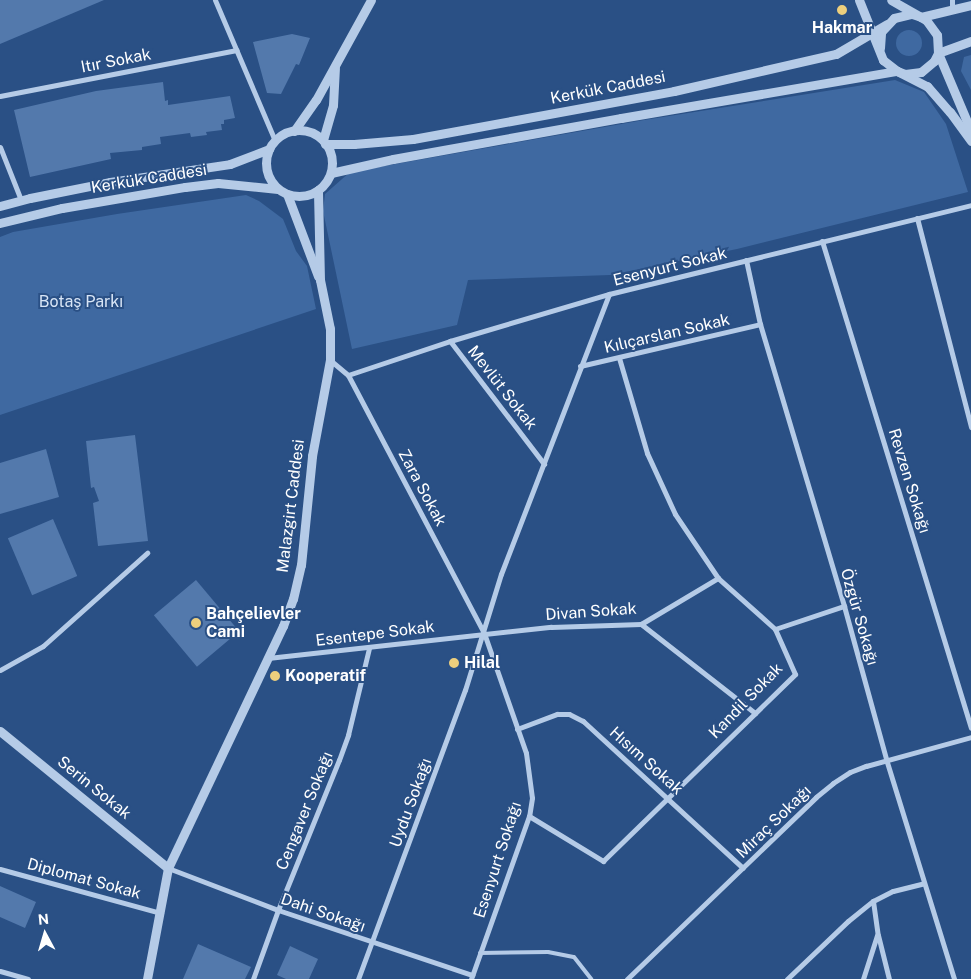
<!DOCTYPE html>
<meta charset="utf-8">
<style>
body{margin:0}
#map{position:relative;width:971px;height:979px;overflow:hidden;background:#2a5085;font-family:"Public Sans",sans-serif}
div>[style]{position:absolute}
.green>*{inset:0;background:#3f69a1}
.round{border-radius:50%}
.building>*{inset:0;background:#5379ac;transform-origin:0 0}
.service>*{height:4px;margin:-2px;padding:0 2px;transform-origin:2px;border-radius:2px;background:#b5cbe7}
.minor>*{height:5px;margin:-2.5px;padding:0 2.5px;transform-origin:2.5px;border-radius:2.5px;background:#b5cbe7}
.tertiary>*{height:9px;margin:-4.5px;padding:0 4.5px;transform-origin:4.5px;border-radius:4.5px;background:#b5cbe7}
.tertiary>.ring{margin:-4.5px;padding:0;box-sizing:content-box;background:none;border:9px solid #b5cbe7;border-radius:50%}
.dots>*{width:14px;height:14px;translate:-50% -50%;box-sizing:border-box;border:2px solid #2a5085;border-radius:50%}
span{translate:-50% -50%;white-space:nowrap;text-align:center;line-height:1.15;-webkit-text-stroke:4px #2a5085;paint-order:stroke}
.poi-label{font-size:16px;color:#fff;font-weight:700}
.left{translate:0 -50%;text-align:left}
.street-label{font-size:16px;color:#fff}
.park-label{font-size:16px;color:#d8e5f6}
.north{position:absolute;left:20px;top:909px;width:50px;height:50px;-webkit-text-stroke:4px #2a5085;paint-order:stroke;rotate:354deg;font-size:14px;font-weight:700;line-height:20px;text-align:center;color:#fff}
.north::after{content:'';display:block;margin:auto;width:18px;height:22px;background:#fff;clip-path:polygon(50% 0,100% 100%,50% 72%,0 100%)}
</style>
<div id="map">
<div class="green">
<div class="round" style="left:896px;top:30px;width:26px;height:26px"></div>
<div style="clip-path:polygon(971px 55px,971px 90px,961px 71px,964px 57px)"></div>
<div style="clip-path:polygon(895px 80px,924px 92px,946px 124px,968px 192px,737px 249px,610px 275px,468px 280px,457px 325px,352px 349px,323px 211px,325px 194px,350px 172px,644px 120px)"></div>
<div style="clip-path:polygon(246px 195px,259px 201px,283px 219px,296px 251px,307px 266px,316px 309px,0 415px,0 237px,13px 232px,117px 214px)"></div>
</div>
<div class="building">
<div style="clip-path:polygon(0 0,104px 0,0 44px)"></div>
<div style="clip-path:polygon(292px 34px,310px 38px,299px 65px,296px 64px,281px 94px,267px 93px,253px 42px)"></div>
<div style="clip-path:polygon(163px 82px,165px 101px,168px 100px,168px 105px,230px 96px,235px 118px,224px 120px,224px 124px,221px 124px,222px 130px,206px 132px,207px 135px,191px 137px,190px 133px,160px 137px,161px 144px,142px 147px,142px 150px,110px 153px,111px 159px,30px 177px,14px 110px,96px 91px)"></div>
<div style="clip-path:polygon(135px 435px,148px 541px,98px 546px,93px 503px,99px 501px,94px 487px,91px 488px,86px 441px)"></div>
<div style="clip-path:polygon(46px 449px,59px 497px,0 514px,0 463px)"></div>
<div style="left:53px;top:519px;width:62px;height:49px;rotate:67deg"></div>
<div style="left:196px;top:580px;width:67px;height:55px;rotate:50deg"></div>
<div style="clip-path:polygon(0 886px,36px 902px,25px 928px,0 917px)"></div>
<div style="clip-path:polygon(198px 944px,251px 967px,245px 979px,183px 979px)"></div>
<div style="clip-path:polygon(290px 946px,318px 959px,309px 979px,286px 979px,277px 975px)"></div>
</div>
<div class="service">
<div style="left:480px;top:953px;width:68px;rotate:-0.8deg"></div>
<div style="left:548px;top:952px;width:26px;rotate:11deg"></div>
<div style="left:574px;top:957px;width:28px;rotate:52deg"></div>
</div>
<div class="minor">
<div style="left:215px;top:0;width:153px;rotate:66.9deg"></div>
<div style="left:952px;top:0;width:10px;rotate:90deg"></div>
<div style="left:0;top:96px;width:241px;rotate:-11deg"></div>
<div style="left:0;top:147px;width:57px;rotate:68.4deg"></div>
<div style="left:917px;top:218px;width:216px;rotate:75.5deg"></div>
<div style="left:822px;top:241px;width:509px;rotate:72.99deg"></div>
<div style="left:746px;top:260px;width:66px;rotate:77.7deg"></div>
<div style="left:760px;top:324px;width:294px;rotate:73.4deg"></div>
<div style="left:844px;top:606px;width:159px;rotate:74.6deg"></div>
<div style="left:886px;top:759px;width:230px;rotate:72.8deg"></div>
<div style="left:450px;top:341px;width:166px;rotate:-16.5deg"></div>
<div style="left:330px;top:360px;width:23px;rotate:40deg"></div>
<div style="left:348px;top:375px;width:292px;rotate:62.2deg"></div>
<div style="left:484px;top:633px;width:127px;rotate:70.7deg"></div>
<div style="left:526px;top:753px;width:45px;rotate:82.4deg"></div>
<div style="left:532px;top:798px;width:18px;rotate:99deg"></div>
<div style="left:529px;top:816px;width:173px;rotate:109.6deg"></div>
<div style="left:580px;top:366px;width:185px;rotate:-13.1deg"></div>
<div style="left:348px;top:375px;width:108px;rotate:-18.4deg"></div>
<div style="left:450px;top:341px;width:155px;rotate:52.6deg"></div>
<div style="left:641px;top:624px;width:145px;rotate:38deg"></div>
<div style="left:775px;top:629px;width:73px;rotate:-18.4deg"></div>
<div style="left:268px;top:658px;width:285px;rotate:-6.3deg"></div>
<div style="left:551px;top:627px;width:90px;rotate:-1.9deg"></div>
<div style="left:641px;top:624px;width:90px;rotate:-30.9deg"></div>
<div style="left:0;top:670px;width:49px;rotate:-29.2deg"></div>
<div style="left:43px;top:646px;width:140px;rotate:-41.8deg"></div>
<div style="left:517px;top:729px;width:43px;rotate:-20.6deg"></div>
<div style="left:557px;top:714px;width:12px"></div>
<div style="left:569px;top:714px;width:16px;rotate:27deg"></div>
<div style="left:583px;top:721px;width:217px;rotate:42.6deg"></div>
<div style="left:529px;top:816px;width:87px;rotate:31.3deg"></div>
<div style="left:603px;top:861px;width:268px;rotate:-44.2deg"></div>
<div style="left:795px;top:674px;width:49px;rotate:-114deg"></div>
<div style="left:775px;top:629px;width:76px;rotate:-138.2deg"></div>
<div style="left:718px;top:578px;width:77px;rotate:-123.9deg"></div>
<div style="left:675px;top:514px;width:67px;rotate:-114.7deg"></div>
<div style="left:647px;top:453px;width:99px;rotate:-106.4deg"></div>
<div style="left:168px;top:868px;width:118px;rotate:20.9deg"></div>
<div style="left:278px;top:910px;width:205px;rotate:18.5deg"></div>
<div style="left:0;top:869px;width:167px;rotate:15.3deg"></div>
<div style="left:873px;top:901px;width:34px;rotate:82deg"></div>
<div style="left:878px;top:935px;width:45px;rotate:76deg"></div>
<div style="left:0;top:971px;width:29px;rotate:16deg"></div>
<div style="left:253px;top:979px;width:73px;rotate:-70.1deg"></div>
<div style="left:278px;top:910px;width:162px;rotate:-67.9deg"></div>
<div style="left:339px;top:760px;width:27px;rotate:-70deg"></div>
<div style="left:348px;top:735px;width:89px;rotate:-76.4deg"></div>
<div style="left:358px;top:979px;width:308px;rotate:-69.7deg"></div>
<div style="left:465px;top:690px;width:121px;rotate:-72.8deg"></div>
<div style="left:501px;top:574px;width:300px;rotate:-68.9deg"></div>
<div style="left:609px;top:294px;width:373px;rotate:-13.8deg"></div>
<div style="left:627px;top:979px;width:262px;rotate:-43.9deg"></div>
<div style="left:816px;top:797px;width:22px;rotate:-39deg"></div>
<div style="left:833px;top:783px;width:20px;rotate:-33deg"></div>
<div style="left:850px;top:772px;width:17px;rotate:-21deg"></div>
<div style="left:866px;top:766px;width:109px;rotate:-15.4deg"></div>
<div style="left:787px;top:979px;width:84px;rotate:-43.6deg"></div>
<div style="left:848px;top:921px;width:32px;rotate:-39deg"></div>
<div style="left:873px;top:901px;width:22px;rotate:-27deg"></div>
<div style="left:893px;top:891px;width:32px;rotate:-14deg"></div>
<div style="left:863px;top:979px;width:46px;rotate:-72.3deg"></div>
</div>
<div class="tertiary">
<div style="left:859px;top:0;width:65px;rotate:68.2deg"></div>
<div style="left:883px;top:60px;width:18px;rotate:38deg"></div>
<div style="left:897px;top:71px;width:34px;rotate:27deg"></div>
<div style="left:927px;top:86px;width:35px;rotate:49deg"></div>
<div style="left:950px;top:112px;width:36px;rotate:54deg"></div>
<div style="left:880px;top:48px;width:16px;rotate:-86deg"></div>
<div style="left:881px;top:32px;width:19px;rotate:-47deg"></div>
<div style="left:894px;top:18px;width:18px;rotate:-13deg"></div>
<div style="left:912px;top:14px;width:9px;rotate:18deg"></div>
<div style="left:921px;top:17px;width:51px;rotate:-13.5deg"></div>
<div style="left:938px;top:53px;width:85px;rotate:67.1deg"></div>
<div style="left:938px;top:53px;width:35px;rotate:-20deg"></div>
<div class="ring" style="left:266px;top:130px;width:57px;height:57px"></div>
<div style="left:294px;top:131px;width:38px;rotate:-55deg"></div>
<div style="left:316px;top:100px;width:114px;rotate:-61.2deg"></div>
<div style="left:323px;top:140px;width:36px;rotate:-74deg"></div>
<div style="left:333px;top:105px;width:37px;rotate:-87deg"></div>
<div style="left:325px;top:144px;width:29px"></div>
<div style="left:354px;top:144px;width:59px;rotate:-4.8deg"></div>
<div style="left:413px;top:139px;width:265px;rotate:-10.4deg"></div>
<div style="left:674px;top:91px;width:166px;rotate:-12.9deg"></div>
<div style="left:836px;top:54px;width:59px;rotate:-30.5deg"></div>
<div style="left:331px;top:173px;width:64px;rotate:-12.7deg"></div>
<div style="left:393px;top:159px;width:232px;rotate:-10.2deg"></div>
<div style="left:621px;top:118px;width:280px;rotate:-9.7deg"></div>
<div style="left:897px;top:71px;width:9px;rotate:21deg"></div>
<div style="left:905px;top:74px;width:16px;rotate:-7deg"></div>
<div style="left:921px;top:72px;width:17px;rotate:-40deg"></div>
<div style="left:934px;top:61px;width:9px;rotate:-63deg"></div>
<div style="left:938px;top:53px;width:18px;rotate:-93deg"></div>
<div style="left:937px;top:35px;width:19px;rotate:-126deg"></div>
<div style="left:926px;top:20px;width:40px;rotate:-150.3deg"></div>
<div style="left:287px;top:194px;width:88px;rotate:69.3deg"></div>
<div style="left:0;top:206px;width:31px;rotate:-15deg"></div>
<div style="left:30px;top:198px;width:82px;rotate:-11.3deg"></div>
<div style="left:110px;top:182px;width:121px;rotate:-8.5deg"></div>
<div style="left:230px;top:164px;width:42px;rotate:-21deg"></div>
<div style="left:0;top:223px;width:64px;rotate:-13.6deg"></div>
<div style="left:62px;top:208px;width:125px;rotate:-9.7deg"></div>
<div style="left:185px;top:187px;width:33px;rotate:-7deg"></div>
<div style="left:218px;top:183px;width:60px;rotate:5.7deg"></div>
<div style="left:0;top:731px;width:217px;rotate:39.2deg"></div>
<div style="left:147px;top:979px;width:113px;rotate:-79.3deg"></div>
<div style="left:168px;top:868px;width:268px;rotate:-64.6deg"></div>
<div style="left:283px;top:626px;width:29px;rotate:-70deg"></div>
<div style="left:293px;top:599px;width:35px;rotate:-77deg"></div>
<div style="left:301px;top:565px;width:110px;rotate:-84.2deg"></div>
<div style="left:312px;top:456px;width:98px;rotate:-79.4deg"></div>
<div style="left:330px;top:360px;width:31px;rotate:-90deg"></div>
<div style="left:330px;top:329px;width:50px;rotate:-101.5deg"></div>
<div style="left:320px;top:280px;width:90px;rotate:-91.3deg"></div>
</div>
<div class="dots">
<div style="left:842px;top:10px;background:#edcf7d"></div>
<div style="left:196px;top:623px;background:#edcf7d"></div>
<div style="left:454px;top:663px;background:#edcf7d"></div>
<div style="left:275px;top:676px;background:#edcf7d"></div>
</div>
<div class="poi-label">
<span style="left:842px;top:28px">Hakmar</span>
<span class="left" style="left:206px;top:623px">Bahçelievler<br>Cami</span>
<span class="left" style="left:464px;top:663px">Hilal</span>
<span class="left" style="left:285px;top:676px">Kooperatif</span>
</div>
<div class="street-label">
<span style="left:116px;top:61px;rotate:-11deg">Itır Sokak</span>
<span style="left:608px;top:88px;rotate:-11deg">Kerkük Caddesi</span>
<span style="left:149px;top:179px;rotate:-9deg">Kerkük Caddesi</span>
<span style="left:670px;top:267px;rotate:-14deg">Esenyurt Sokak</span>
<span style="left:667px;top:334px;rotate:-13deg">Kılıçarslan Sokak</span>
<span style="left:502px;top:388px;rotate:52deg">Mevlüt Sokak</span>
<span style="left:909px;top:481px;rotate:73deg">Revzen Sokağı</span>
<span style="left:422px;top:488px;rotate:62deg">Zara Sokak</span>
<span style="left:291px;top:506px;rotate:-83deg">Malazgirt Caddesi</span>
<span style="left:591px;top:612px;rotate:-4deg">Divan Sokak</span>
<span style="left:859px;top:617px;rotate:74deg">Özgür Sokağı</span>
<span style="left:375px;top:634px;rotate:-7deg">Esentepe Sokak</span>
<span style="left:746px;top:701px;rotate:-46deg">Kandil Sokak</span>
<span style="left:646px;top:761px;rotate:42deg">Hısım Sokak</span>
<span style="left:94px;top:788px;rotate:39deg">Serin Sokak</span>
<span style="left:411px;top:803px;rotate:-70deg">Uydu Sokağı</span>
<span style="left:305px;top:811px;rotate:-68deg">Cengaver Sokağı</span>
<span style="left:774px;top:822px;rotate:-44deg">Miraç Sokağı</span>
<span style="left:498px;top:860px;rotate:-72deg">Esenyurt Sokağı</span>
<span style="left:84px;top:879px;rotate:15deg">Diplomat Sokak</span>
<span style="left:323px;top:913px;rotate:19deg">Dahi Sokağı</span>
</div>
<div class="park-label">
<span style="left:81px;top:302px">Botaş Parkı</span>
</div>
<div class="north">N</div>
</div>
